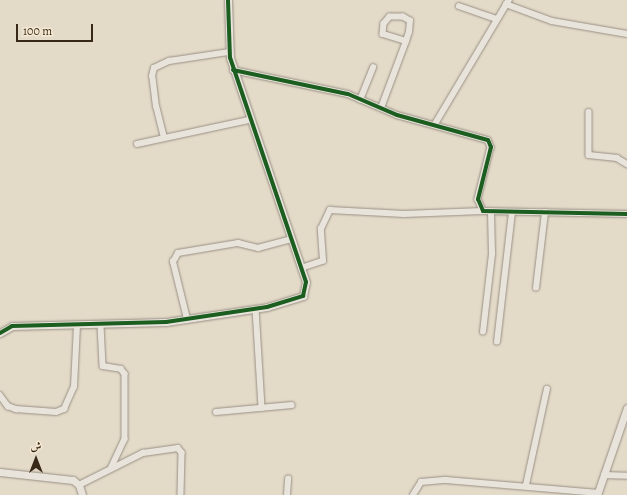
<!DOCTYPE html>
<meta charset="utf-8">
<style>
body{margin:0}
#map{position:relative;width:627px;height:495px;overflow:hidden;background:#e4dac8;font-family:Alegreya,Amiri,serif}
div>[style]{position:absolute}
.roads{filter:drop-shadow(0 0 1px #989084) drop-shadow(0 0 1px #989084)}
.minor>*{height:5.5px;margin:-2.75px;padding:0 2.75px;transform-origin:2.75px;border-radius:2.75px;background:#e9e4db}
.tertiary>*{height:7px;margin:-3.5px;padding:0 3.5px;transform-origin:3.5px;border-radius:3.5px;background:#e9e4db}
.cycleway>*{height:4px;margin:-2px;padding:0 2px;transform-origin:2px;border-radius:2px;background:#1b5e20}
span{translate:-50% -50%;white-space:nowrap;text-align:center;line-height:1.15;-webkit-text-stroke:3px #f5e9d3;paint-order:stroke}
.north{position:absolute;left:16px;top:439px;width:40px;height:40px;-webkit-text-stroke:3px #f5e9d3;paint-order:stroke;rotate:0deg;font-size:11px;font-weight:700;line-height:16px;text-align:center;color:#382917}
.north::after{content:'';display:block;margin:auto;width:14px;height:18px;background:#382917;clip-path:polygon(50% 0,100% 100%,50% 72%,0 100%)}
.scale{position:absolute;left:16px;top:24px;width:77px;height:18px;box-sizing:border-box;border:2px solid #382917;border-top:0;padding-left:5px;font-size:12px;line-height:14px;white-space:nowrap;color:#382917;-webkit-text-stroke:3px #f5e9d3;paint-order:stroke}
</style>
<div id="map">
<div class="roads">
<div class="minor">
<div style="left:506px;top:4px;width:49px;rotate:20.3deg"></div>
<div style="left:552px;top:21px;width:76px;rotate:9.8deg"></div>
<div style="left:459px;top:6px;width:39px;rotate:19deg"></div>
<div style="left:233px;top:70px;width:117px;rotate:11.8deg"></div>
<div style="left:348px;top:94px;width:53px;rotate:23.2deg"></div>
<div style="left:397px;top:115px;width:94px;rotate:15.4deg"></div>
<div style="left:488px;top:140px;width:8px;rotate:67deg"></div>
<div style="left:491px;top:147px;width:54px;rotate:104deg"></div>
<div style="left:478px;top:199px;width:13px;rotate:67deg"></div>
<div style="left:483px;top:211px;width:144px;rotate:1.2deg"></div>
<div style="left:360px;top:100px;width:35px;rotate:-68deg"></div>
<div style="left:381px;top:108px;width:72px;rotate:-69.5deg"></div>
<div style="left:406px;top:41px;width:9px;rotate:-72deg"></div>
<div style="left:409px;top:32px;width:11px;rotate:-85deg"></div>
<div style="left:410px;top:21px;width:8px;rotate:-150deg"></div>
<div style="left:403px;top:17px;width:13px;rotate:180deg"></div>
<div style="left:390px;top:17px;width:9px;rotate:131deg"></div>
<div style="left:384px;top:24px;width:10px;rotate:96deg"></div>
<div style="left:383px;top:34px;width:24px;rotate:17deg"></div>
<div style="left:589px;top:112px;width:43px;rotate:90deg"></div>
<div style="left:589px;top:155px;width:28px;rotate:6deg"></div>
<div style="left:617px;top:158px;width:12px;rotate:31deg"></div>
<div style="left:435px;top:124px;width:144px;rotate:-59.2deg"></div>
<div style="left:164px;top:138px;width:32px;rotate:-104deg"></div>
<div style="left:156px;top:107px;width:31px;rotate:-97deg"></div>
<div style="left:152px;top:76px;width:8px;rotate:-76deg"></div>
<div style="left:154px;top:68px;width:17px;rotate:-25deg"></div>
<div style="left:169px;top:61px;width:61px;rotate:-8.5deg"></div>
<div style="left:137px;top:144px;width:115px;rotate:-12.1deg"></div>
<div style="left:301px;top:268px;width:23px;rotate:-18deg"></div>
<div style="left:323px;top:261px;width:32px;rotate:-94deg"></div>
<div style="left:321px;top:229px;width:21px;rotate:-65deg"></div>
<div style="left:330px;top:210px;width:74px;rotate:3.1deg"></div>
<div style="left:404px;top:214px;width:79px;rotate:-2.2deg"></div>
<div style="left:536px;top:288px;width:76px;rotate:-83.2deg"></div>
<div style="left:256px;top:309px;width:99px;rotate:86.5deg"></div>
<div style="left:187px;top:319px;width:59px;rotate:-103.8deg"></div>
<div style="left:173px;top:262px;width:10px;rotate:-61deg"></div>
<div style="left:178px;top:253px;width:61px;rotate:-9.5deg"></div>
<div style="left:238px;top:243px;width:21px;rotate:14deg"></div>
<div style="left:258px;top:248px;width:34px;rotate:-15deg"></div>
<div style="left:101px;top:326px;width:40px;rotate:87.1deg"></div>
<div style="left:103px;top:366px;width:18px;rotate:9deg"></div>
<div style="left:121px;top:369px;width:6px;rotate:51deg"></div>
<div style="left:125px;top:374px;width:65px;rotate:90deg"></div>
<div style="left:125px;top:439px;width:33px;rotate:115deg"></div>
<div style="left:483px;top:332px;width:79px;rotate:-83.4deg"></div>
<div style="left:492px;top:254px;width:42px;rotate:-91.4deg"></div>
<div style="left:497px;top:342px;width:130px;rotate:-83.4deg"></div>
<div style="left:0;top:395px;width:14px;rotate:54deg"></div>
<div style="left:8px;top:406px;width:9px;rotate:21deg"></div>
<div style="left:16px;top:409px;width:40px;rotate:4.3deg"></div>
<div style="left:56px;top:412px;width:9px;rotate:-21deg"></div>
<div style="left:64px;top:409px;width:24px;rotate:-66deg"></div>
<div style="left:74px;top:387px;width:61px;rotate:-87.2deg"></div>
<div style="left:216px;top:412px;width:76px;rotate:-5.3deg"></div>
<div style="left:604px;top:475px;width:23px;rotate:2deg"></div>
<div style="left:79px;top:485px;width:72px;rotate:-26.6deg"></div>
<div style="left:143px;top:453px;width:35px;rotate:-8deg"></div>
<div style="left:178px;top:448px;width:6px;rotate:51deg"></div>
<div style="left:182px;top:453px;width:42px;rotate:91.4deg"></div>
<div style="left:526px;top:485px;width:98px;rotate:-77.7deg"></div>
<div style="left:287px;top:495px;width:16px;rotate:-86deg"></div>
<div style="left:413px;top:495px;width:15px;rotate:-58deg"></div>
<div style="left:421px;top:482px;width:25px;rotate:-5deg"></div>
<div style="left:446px;top:480px;width:153px;rotate:4.9deg"></div>
</div>
<div class="tertiary">
<div style="left:0;top:333px;width:14px;rotate:-30deg"></div>
<div style="left:12px;top:326px;width:154px;rotate:-1.5deg"></div>
<div style="left:166px;top:322px;width:102px;rotate:-8.4deg"></div>
<div style="left:267px;top:307px;width:38px;rotate:-17deg"></div>
<div style="left:303px;top:296px;width:14px;rotate:-78deg"></div>
<div style="left:306px;top:282px;width:237px;rotate:-108.7deg"></div>
<div style="left:230px;top:58px;width:58px;rotate:-92deg"></div>
<div style="left:0;top:472px;width:73px;rotate:6.3deg"></div>
<div style="left:73px;top:480px;width:8px;rotate:40deg"></div>
<div style="left:79px;top:485px;width:10px;rotate:73deg"></div>
<div style="left:597px;top:495px;width:92px;rotate:-71deg"></div>
</div>
</div>
<div class="cycleway">
<div style="left:233px;top:70px;width:117px;rotate:11.8deg"></div>
<div style="left:348px;top:94px;width:53px;rotate:23.2deg"></div>
<div style="left:397px;top:115px;width:94px;rotate:15.4deg"></div>
<div style="left:488px;top:140px;width:8px;rotate:67deg"></div>
<div style="left:491px;top:147px;width:54px;rotate:104deg"></div>
<div style="left:478px;top:199px;width:13px;rotate:67deg"></div>
<div style="left:483px;top:211px;width:144px;rotate:1.2deg"></div>
<div style="left:0;top:333px;width:14px;rotate:-30deg"></div>
<div style="left:12px;top:326px;width:154px;rotate:-1.5deg"></div>
<div style="left:166px;top:322px;width:102px;rotate:-8.4deg"></div>
<div style="left:267px;top:307px;width:38px;rotate:-17deg"></div>
<div style="left:303px;top:296px;width:14px;rotate:-78deg"></div>
<div style="left:306px;top:282px;width:237px;rotate:-108.7deg"></div>
<div style="left:230px;top:58px;width:58px;rotate:-92deg"></div>
</div>
<div class="north">ش</div>
<div class="scale">100 m</div>
</div>
